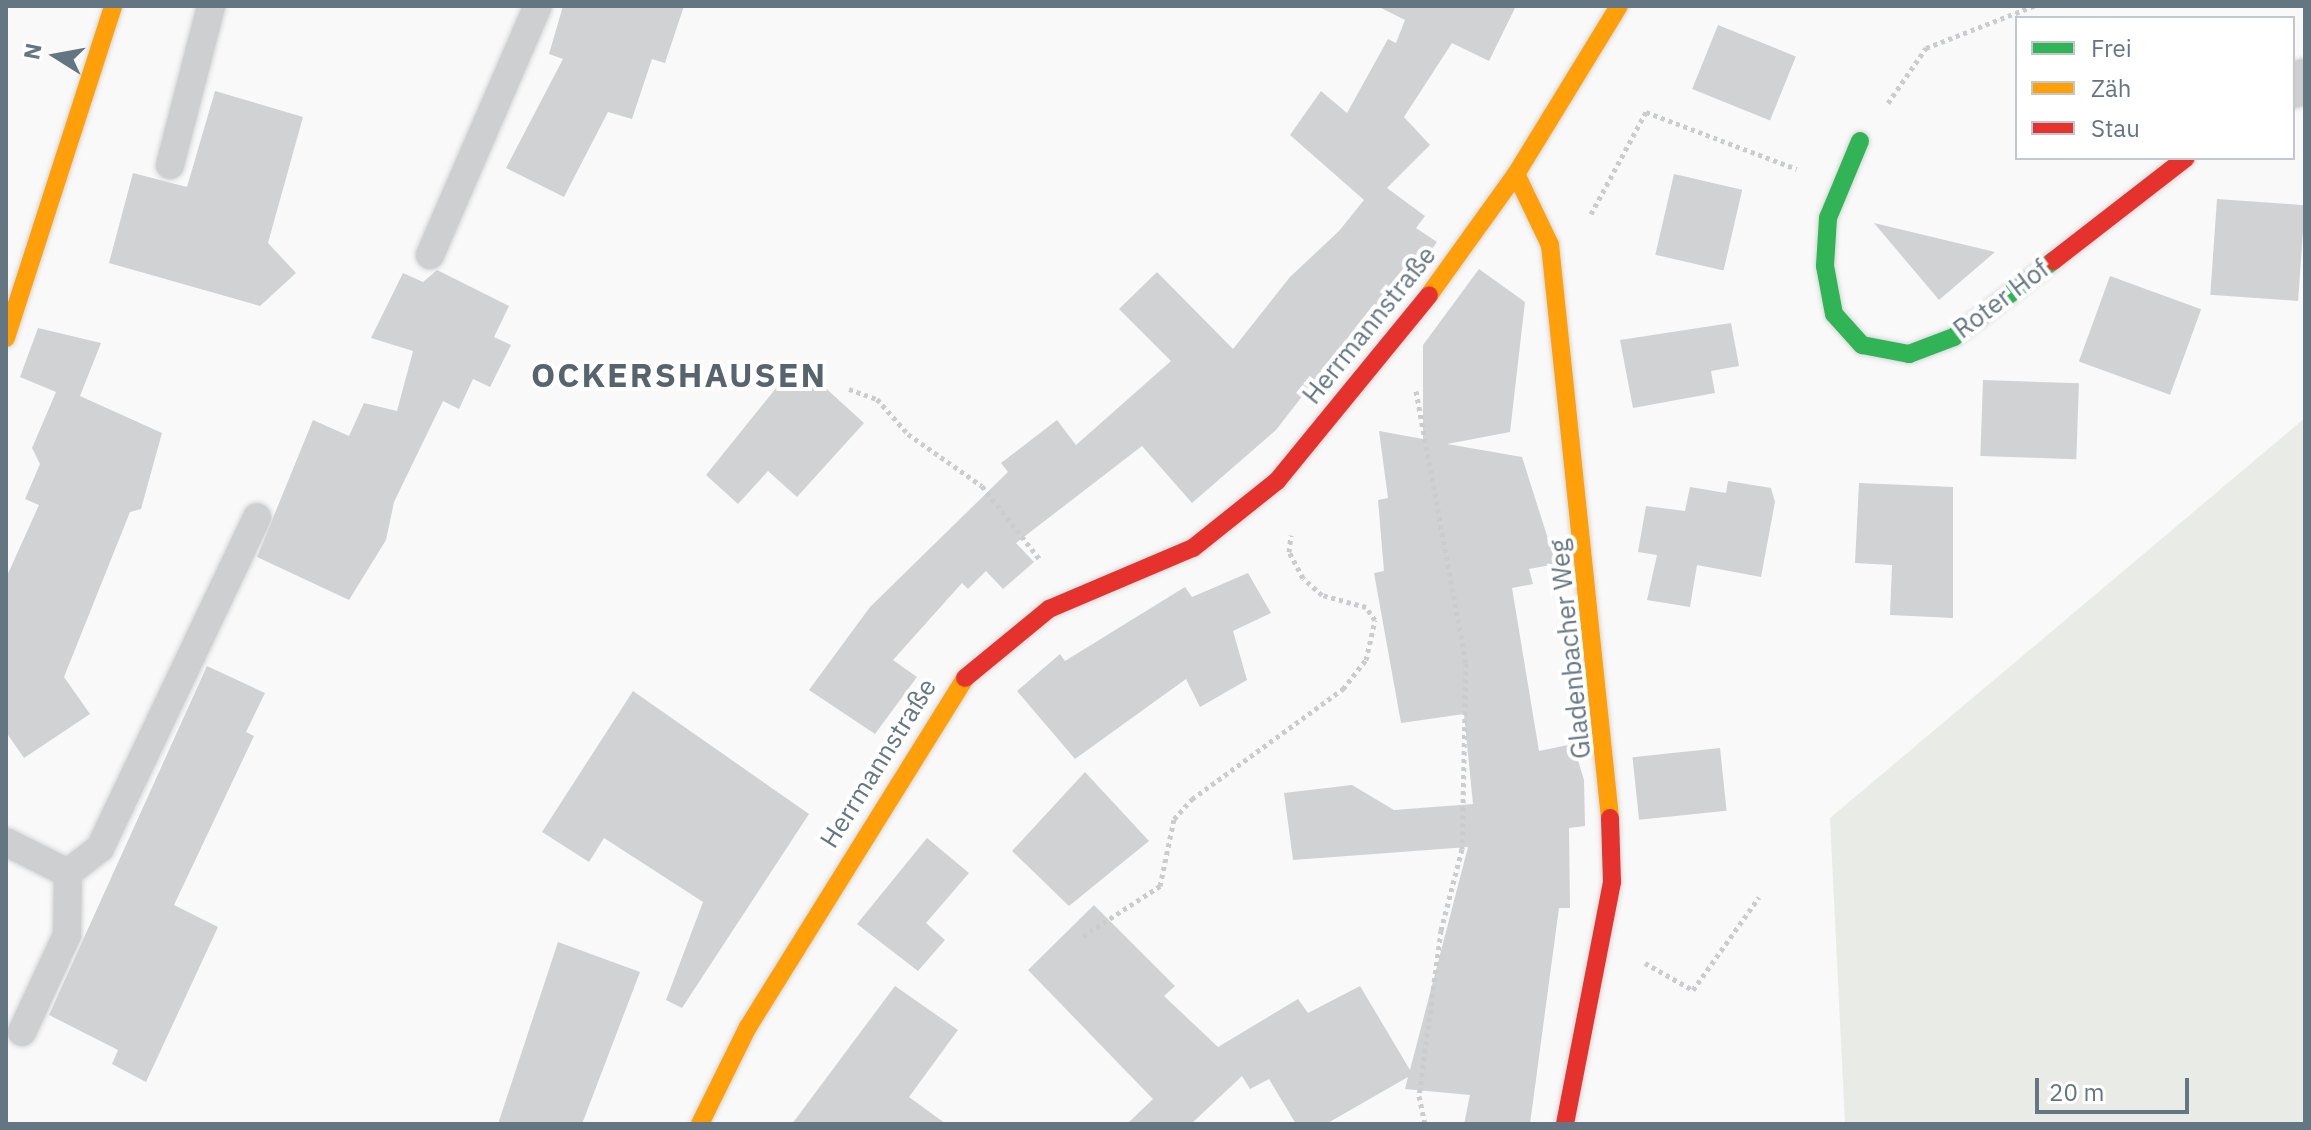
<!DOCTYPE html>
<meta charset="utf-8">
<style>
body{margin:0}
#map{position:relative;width:2311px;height:1130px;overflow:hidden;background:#f9f9f9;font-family:"IBM Plex Sans",sans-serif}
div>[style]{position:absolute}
.green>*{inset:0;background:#e8ebe6}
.building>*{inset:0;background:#d0d2d3;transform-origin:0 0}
.path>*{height:5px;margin-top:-2.5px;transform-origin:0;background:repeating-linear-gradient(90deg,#cbcccd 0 4px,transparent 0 8px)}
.roads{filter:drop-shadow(0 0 2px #d5d6d7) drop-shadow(0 0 2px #d5d6d7)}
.lane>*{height:28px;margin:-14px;padding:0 14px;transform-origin:14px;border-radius:14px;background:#cecfd0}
.street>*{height:44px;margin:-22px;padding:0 22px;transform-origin:22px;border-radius:22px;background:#cecfd0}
.fast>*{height:18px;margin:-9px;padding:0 9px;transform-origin:9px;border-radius:9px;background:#30b455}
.slow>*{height:18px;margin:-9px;padding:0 9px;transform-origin:9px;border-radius:9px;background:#ff9f0a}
.jam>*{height:18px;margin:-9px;padding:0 9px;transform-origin:9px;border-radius:9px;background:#e5322d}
span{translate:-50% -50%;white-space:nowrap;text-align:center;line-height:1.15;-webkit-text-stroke:8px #fff;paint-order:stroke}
.street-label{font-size:26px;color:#657683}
.district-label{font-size:34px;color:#57646e;font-weight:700;letter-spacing:2px}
.frame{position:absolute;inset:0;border:8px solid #657683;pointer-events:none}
.legend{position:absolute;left:2015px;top:16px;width:280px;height:144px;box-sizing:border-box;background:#fff;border:2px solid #c1c8cd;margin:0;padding:10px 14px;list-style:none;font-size:24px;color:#657683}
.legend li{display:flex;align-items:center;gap:16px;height:40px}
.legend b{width:40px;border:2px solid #c1c8cd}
.north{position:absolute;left:16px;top:16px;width:80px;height:80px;-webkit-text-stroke:6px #fff;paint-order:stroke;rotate:281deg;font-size:22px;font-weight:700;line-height:32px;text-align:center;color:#657683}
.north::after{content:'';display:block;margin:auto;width:28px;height:36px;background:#657683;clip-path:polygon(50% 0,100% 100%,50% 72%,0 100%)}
.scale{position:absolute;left:2035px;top:1078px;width:154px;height:36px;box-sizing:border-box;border:4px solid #657683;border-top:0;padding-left:10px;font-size:24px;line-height:28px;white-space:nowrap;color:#657683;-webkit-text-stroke:6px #fff;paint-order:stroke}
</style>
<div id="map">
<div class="green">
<div style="clip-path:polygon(2305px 418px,2305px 1124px,1845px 1124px,1830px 818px)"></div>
</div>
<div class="building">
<div style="clip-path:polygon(563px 6px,684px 6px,665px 63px,652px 59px,632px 119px,608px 112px,564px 197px,506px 168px,563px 59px,549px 54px)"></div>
<div style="clip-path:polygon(1377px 6px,1516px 6px,1489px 61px,1452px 43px,1404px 117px,1430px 145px,1387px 188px,1425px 216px,1416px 228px,1437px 242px,1389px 308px,1374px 304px,1276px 430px,1192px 503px,1142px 446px,1016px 543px,1034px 562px,1003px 589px,986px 571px,968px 589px,962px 583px,893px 660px,917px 677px,875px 734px,809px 690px,870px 607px,1008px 472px,1001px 463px,1057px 420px,1076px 445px,1171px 361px,1119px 309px,1157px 272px,1233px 349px,1290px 277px,1339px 231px,1364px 200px,1290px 135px,1321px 91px,1347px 113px,1388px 39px,1396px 43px,1405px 20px)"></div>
<div style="left:1718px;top:25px;width:84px;height:69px;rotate:22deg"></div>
<div style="clip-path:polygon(215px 91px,303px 117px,268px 243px,296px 273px,260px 306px,109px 263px,133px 173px,187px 187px)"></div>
<div style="left:1674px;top:174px;width:70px;height:83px;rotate:13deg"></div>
<div style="left:2217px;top:199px;width:88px;height:96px;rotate:4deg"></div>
<div style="clip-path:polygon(1874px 223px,1995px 252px,1939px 300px)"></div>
<div style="clip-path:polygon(1479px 269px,1525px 302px,1510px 432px,1447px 444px,1522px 457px,1556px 564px,1529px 569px,1533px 584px,1512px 588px,1539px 751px,1573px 744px,1584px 780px,1585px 826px,1569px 828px,1570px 908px,1559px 908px,1530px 1124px,1464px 1124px,1470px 1095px,1405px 1089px,1408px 1077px,1326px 1124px,1296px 1124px,1269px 1079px,1250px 1089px,1242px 1076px,1191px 1124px,1127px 1124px,1153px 1099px,1028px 970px,1094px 905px,1175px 986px,1164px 996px,1218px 1047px,1298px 999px,1308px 1013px,1360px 986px,1410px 1070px,1468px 847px,1293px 860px,1284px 793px,1352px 785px,1394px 810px,1473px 804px,1464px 714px,1401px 723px,1374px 573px,1384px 571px,1378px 500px,1388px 498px,1379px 431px,1423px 439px,1423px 345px)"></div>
<div style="clip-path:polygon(437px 270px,509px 306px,494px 337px,511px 345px,490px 387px,473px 379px,459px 409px,443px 401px,394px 502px,386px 540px,349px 600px,257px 557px,313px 420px,349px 436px,364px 403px,397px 411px,413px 351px,371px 338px,403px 273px,423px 282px)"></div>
<div style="left:2110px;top:276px;width:97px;height:91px;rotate:20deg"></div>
<div style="clip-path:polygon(1731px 323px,1739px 366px,1711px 371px,1715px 393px,1633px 408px,1620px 340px)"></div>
<div style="clip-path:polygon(38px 328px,101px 343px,80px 396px,162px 433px,141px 509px,130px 512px,64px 677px,90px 714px,24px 758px,6px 732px,6px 578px,39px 505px,25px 499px,40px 464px,32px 448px,56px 392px,20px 377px)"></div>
<div style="clip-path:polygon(797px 362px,864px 423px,797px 497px,768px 471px,738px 504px,706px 475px)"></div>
<div style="left:1983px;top:380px;width:96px;height:76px;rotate:2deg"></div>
<div style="clip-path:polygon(1728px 481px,1771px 488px,1775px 502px,1761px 577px,1697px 565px,1690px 607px,1647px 600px,1657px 555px,1638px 552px,1646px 506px,1685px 511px,1690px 487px,1726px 493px)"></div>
<div style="clip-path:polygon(1859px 483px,1953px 487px,1953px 618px,1890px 615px,1892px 565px,1855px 563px)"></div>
<div style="clip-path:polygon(1248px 573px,1271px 613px,1233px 631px,1247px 680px,1200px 707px,1186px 679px,1075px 759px,1017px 691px,1060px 654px,1065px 661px,1185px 587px,1192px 597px)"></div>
<div style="clip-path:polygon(207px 666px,265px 693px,246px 732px,254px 736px,174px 905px,218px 927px,146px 1082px,112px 1064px,118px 1050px,49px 1015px)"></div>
<div style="clip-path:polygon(633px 691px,809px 814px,682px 1008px,666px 1000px,703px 902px,604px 838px,589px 862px,542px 832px)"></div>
<div style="left:1720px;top:748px;width:63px;height:88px;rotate:84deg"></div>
<div style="clip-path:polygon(1085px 772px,1149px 841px,1069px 906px,1012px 851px)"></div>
<div style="clip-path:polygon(927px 838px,969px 873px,926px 923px,945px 940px,918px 971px,857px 924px)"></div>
<div style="clip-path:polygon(558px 942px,640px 972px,582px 1124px,498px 1124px)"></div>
<div style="clip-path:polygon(895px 986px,958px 1030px,909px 1097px,946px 1124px,792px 1124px)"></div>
</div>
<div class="path">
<div style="left:1888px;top:103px;width:67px;rotate:-55.4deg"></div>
<div style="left:1926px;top:48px;width:116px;rotate:-21.3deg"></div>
<div style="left:1591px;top:214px;width:116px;rotate:-61.7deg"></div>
<div style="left:1646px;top:112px;width:161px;rotate:20.7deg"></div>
<div style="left:849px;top:389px;width:30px;rotate:20deg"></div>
<div style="left:877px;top:399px;width:47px;rotate:48.5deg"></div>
<div style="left:908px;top:434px;width:90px;rotate:35.1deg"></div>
<div style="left:982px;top:486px;width:95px;rotate:51.8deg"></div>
<div style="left:1416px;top:391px;width:277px;rotate:79.6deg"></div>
<div style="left:1466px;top:663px;width:186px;rotate:91.2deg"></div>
<div style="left:1462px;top:849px;width:84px;rotate:104.5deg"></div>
<div style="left:1441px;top:930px;width:167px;rotate:97.5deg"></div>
<div style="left:1419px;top:1096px;width:29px;rotate:78deg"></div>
<div style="left:1083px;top:936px;width:92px;rotate:-33deg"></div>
<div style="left:1160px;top:886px;width:68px;rotate:-78.2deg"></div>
<div style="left:1174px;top:819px;width:27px;rotate:-48deg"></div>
<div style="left:1192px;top:799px;width:187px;rotate:-36.1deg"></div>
<div style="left:1343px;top:689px;width:37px;rotate:-52deg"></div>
<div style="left:1366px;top:660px;width:41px;rotate:-77.3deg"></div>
<div style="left:1375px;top:620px;width:16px;rotate:-125deg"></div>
<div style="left:1366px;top:607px;width:46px;rotate:-164.7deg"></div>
<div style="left:1322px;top:595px;width:25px;rotate:-138deg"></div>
<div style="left:1303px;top:578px;width:30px;rotate:-118deg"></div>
<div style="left:1289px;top:552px;width:17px;rotate:-83deg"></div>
<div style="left:1645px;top:963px;width:55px;rotate:29.4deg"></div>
<div style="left:1693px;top:990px;width:114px;rotate:-54.6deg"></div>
</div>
<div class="roads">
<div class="lane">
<div style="left:170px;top:165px;width:164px;rotate:-75.5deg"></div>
<div style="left:430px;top:255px;width:271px;rotate:-66.6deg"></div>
<div style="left:6px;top:842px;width:69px;rotate:26.6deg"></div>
<div style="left:68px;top:873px;width:41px;rotate:-38deg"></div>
<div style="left:100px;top:848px;width:366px;rotate:-64.6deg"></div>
<div style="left:22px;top:1032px;width:107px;rotate:-65.1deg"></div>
<div style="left:67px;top:935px;width:62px;rotate:-89.1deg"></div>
</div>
<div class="street">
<div style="left:2293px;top:86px;width:13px;rotate:-23deg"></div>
</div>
<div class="fast">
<div style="left:1860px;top:141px;width:83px;rotate:112.6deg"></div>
<div style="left:1828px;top:218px;width:48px;rotate:93.6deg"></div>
<div style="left:1825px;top:266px;width:49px;rotate:79.4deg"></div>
<div style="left:1834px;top:314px;width:42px;rotate:47.9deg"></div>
<div style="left:1862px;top:345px;width:48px;rotate:10.8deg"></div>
<div style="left:1909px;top:354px;width:48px;rotate:-20.7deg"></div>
<div style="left:1954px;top:337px;width:125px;rotate:-37.5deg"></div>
</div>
<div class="slow">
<div style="left:1516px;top:174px;width:79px;rotate:64.4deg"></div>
<div style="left:1550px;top:245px;width:576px;rotate:84.02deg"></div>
<div style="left:1429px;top:295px;width:149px;rotate:-54.3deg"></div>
<div style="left:1516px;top:174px;width:197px;rotate:-58.5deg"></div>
<div style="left:6px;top:338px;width:349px;rotate:-72.1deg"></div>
<div style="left:700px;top:1124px;width:108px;rotate:-63.7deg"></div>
<div style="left:748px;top:1027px;width:411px;rotate:-58.1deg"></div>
</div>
<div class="jam">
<div style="left:2053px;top:261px;width:168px;rotate:-37.8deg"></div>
<div style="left:965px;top:678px;width:109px;rotate:-39.4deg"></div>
<div style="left:1049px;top:609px;width:156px;rotate:-23deg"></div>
<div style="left:1193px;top:548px;width:107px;rotate:-38.6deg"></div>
<div style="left:1277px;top:481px;width:240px;rotate:-50.7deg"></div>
<div style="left:1565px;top:1124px;width:247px;rotate:-79deg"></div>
<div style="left:1612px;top:882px;width:64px;rotate:-91.8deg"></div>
</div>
</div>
<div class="street-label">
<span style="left:2001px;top:299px;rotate:-37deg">Roter Hof</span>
<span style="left:1369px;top:325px;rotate:-51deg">Herrmannstraße</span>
<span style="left:1570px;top:649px;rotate:-96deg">Gladenbacher Weg</span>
<span style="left:878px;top:763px;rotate:-58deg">Herrmannstraße</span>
</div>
<div class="district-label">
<span style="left:679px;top:375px">OCKERSHAUSEN</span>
</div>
<div class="frame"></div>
<ul class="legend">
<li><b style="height:10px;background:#30b455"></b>Frei</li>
<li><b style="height:10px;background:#ff9f0a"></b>Zäh</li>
<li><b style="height:10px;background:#e5322d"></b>Stau</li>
</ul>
<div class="north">N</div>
<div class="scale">20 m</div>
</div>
